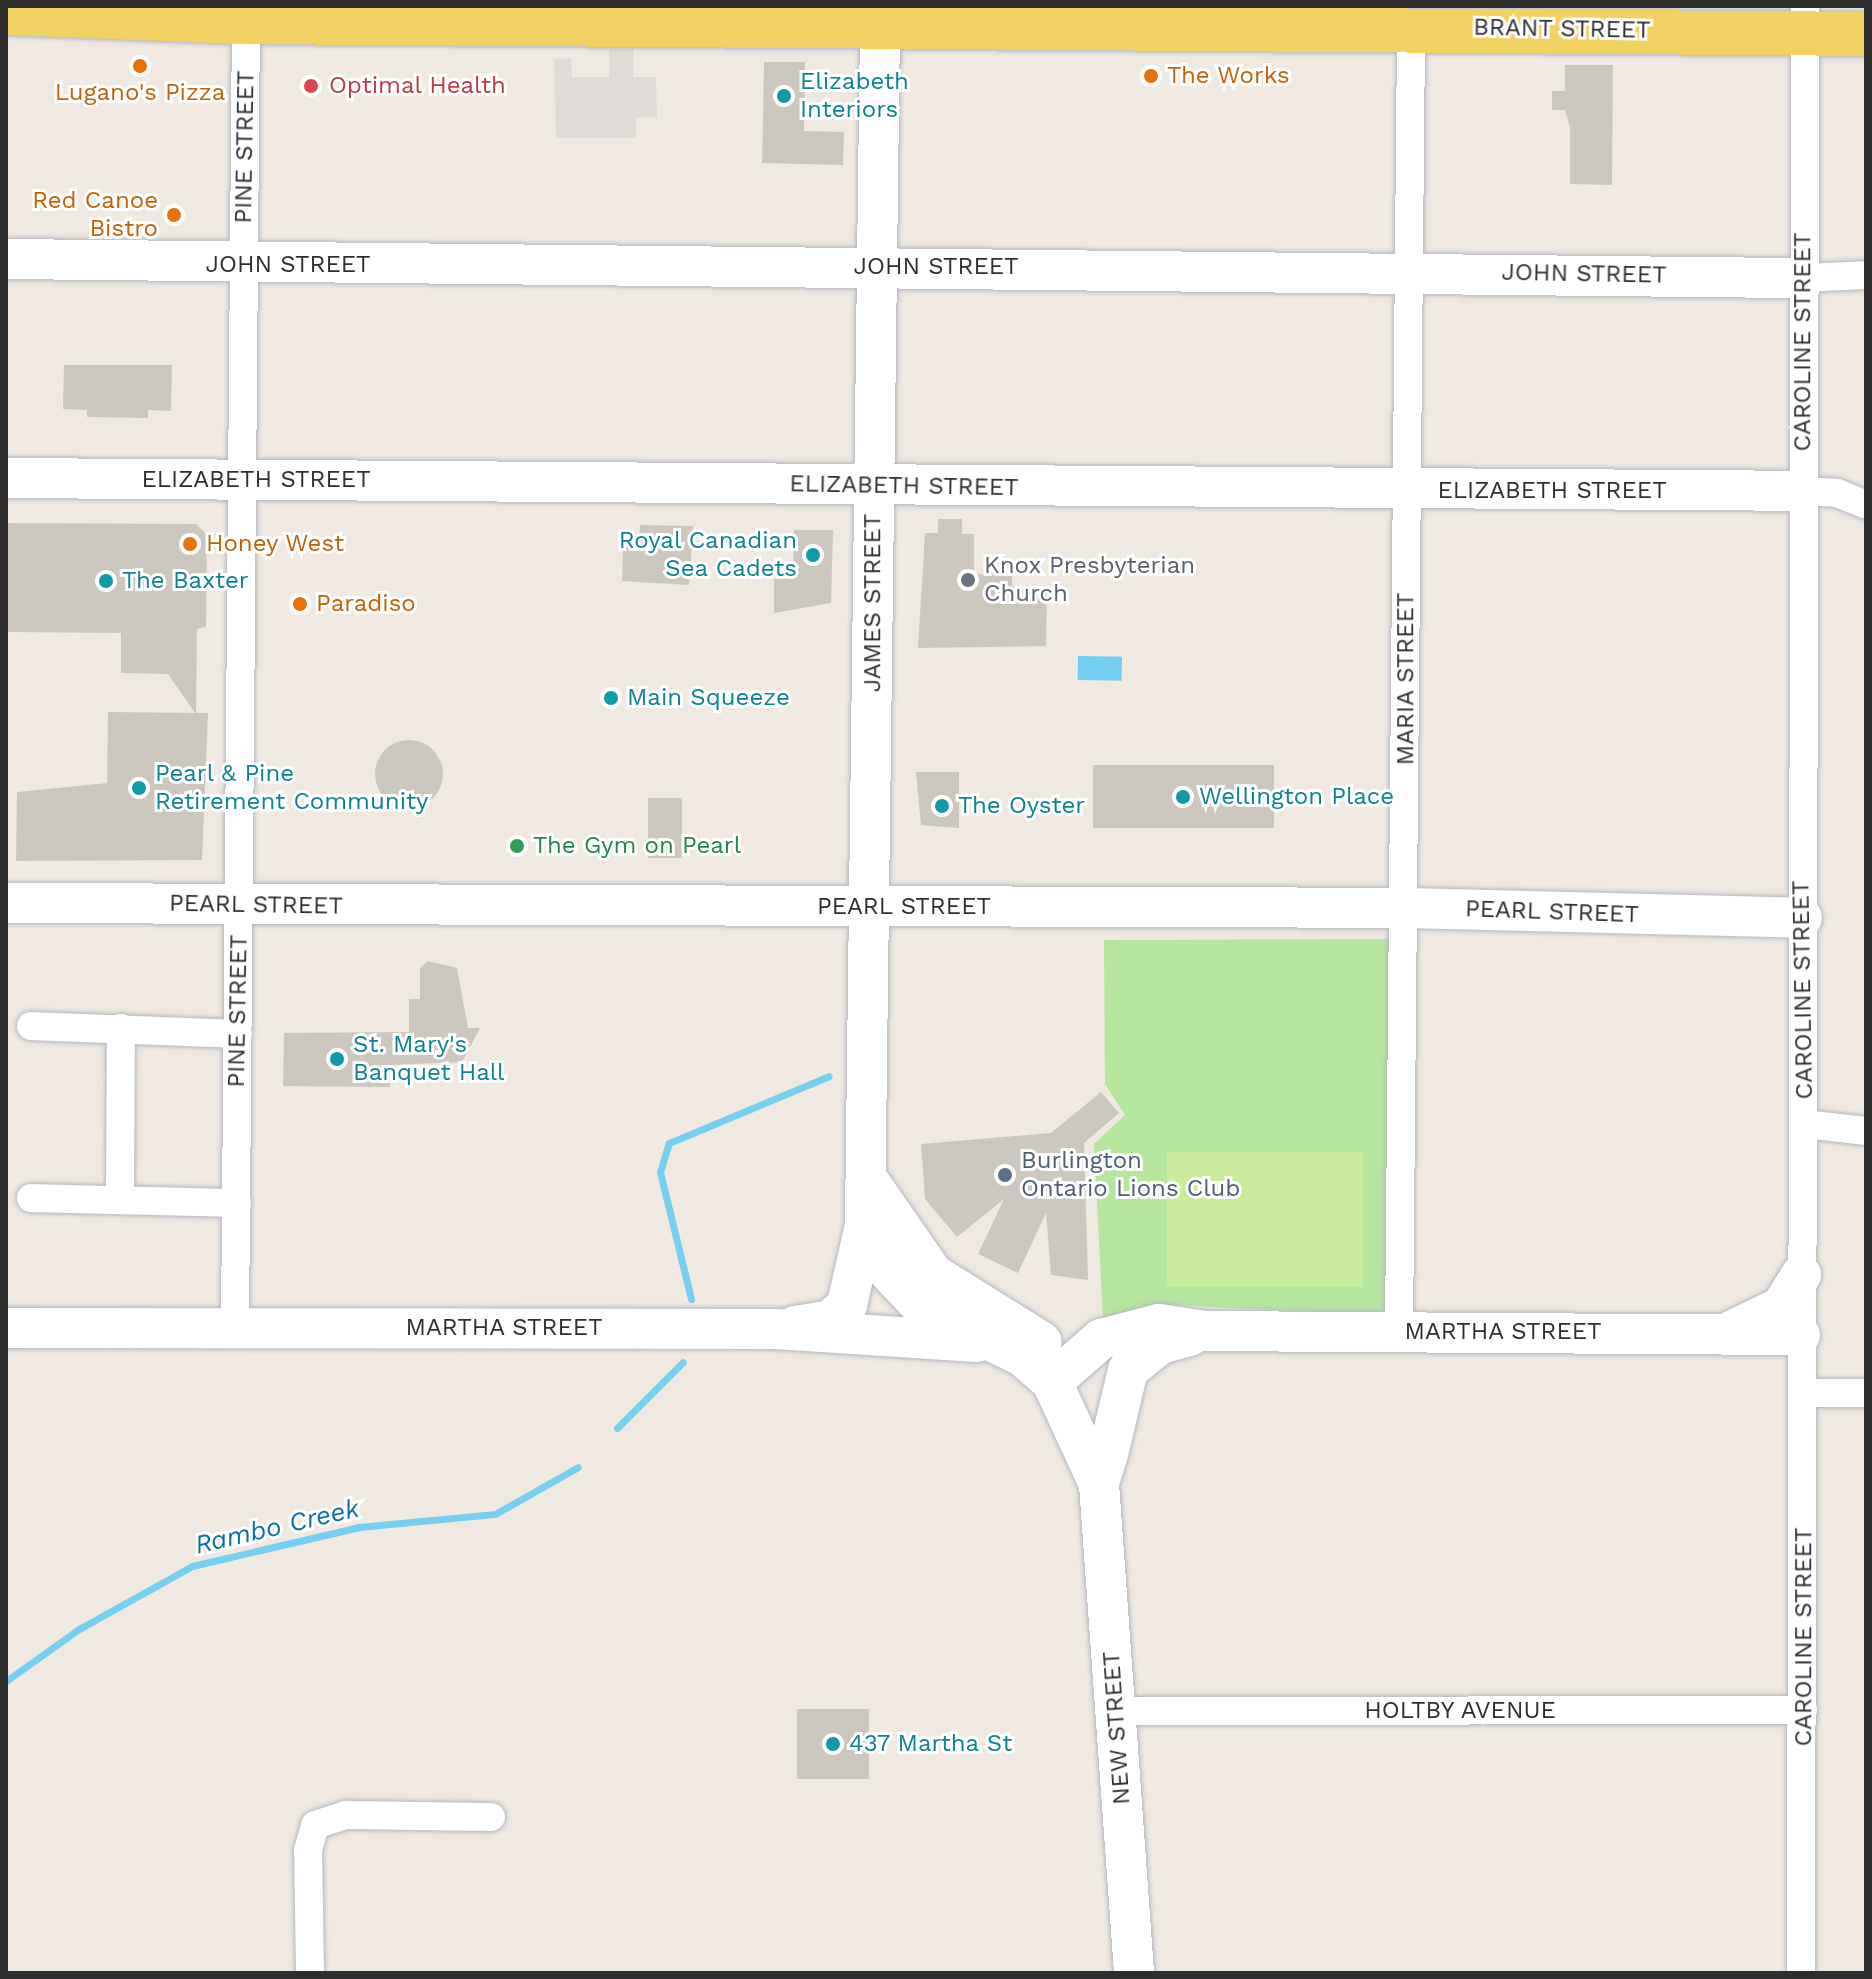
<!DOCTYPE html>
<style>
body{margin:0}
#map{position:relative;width:1872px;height:1979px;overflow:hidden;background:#efe9e1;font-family:"Work Sans",sans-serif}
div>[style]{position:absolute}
.green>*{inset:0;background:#b6e59e}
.pitch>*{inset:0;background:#c9ec9a;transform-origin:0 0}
.plaza>*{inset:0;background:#dfdcd8}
.water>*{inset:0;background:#75cff0;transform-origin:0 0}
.stream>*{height:7px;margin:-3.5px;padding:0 3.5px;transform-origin:3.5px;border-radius:3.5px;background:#75cff0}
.building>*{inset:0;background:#cbc7bf;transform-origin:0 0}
.round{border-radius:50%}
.roads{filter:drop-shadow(0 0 2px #b4b7c1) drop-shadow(0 0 2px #b4b7c1)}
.street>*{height:28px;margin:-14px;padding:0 14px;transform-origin:14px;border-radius:14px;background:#fff}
.secondary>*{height:40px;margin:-20px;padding:0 20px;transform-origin:20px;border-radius:20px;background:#fff}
.primary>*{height:44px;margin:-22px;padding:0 22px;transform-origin:22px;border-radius:22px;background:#f2d163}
.dots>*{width:22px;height:22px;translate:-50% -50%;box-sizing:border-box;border:4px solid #fff;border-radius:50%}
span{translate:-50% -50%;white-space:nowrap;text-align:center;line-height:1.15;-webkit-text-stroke:6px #fff;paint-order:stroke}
.street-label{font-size:24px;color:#2e2e2e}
.food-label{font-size:24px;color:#c56008}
.left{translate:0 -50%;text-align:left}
.right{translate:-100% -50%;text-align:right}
.culture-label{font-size:24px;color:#0d838f}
.health-label{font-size:24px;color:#be3a42}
.worship-label{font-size:24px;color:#5b616d}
.leisure-label{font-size:24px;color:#27864d}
.service-label{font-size:24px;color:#4e5e75}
.water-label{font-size:26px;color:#0d6fa3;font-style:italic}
.frame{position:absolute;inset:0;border:8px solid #2e2e2e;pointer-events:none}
</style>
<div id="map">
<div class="green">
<div style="clip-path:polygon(1389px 939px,1387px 1315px,1172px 1305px,1103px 1319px,1094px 1144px,1125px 1115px,1105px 1084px,1104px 940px)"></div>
</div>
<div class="pitch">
<div style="left:1167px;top:1152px;width:196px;height:135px"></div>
</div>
<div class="plaza">
<div style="clip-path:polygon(609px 49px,634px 49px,633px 77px,656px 77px,657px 117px,636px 118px,636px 138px,556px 138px,554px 59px,571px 58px,572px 77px,609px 77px)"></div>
</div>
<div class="water">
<div style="left:1078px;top:656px;width:44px;height:24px;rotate:1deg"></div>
</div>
<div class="stream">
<div style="left:691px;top:1299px;width:131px;rotate:-103.7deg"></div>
<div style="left:660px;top:1172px;width:30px;rotate:-73deg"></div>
<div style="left:669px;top:1143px;width:173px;rotate:-22.7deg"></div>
<div style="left:617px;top:1428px;width:93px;rotate:-45deg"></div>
<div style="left:6px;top:1681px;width:90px;rotate:-35.5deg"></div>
<div style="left:79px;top:1629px;width:129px;rotate:-29.1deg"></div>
<div style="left:192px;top:1566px;width:171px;rotate:-13.1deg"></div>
<div style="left:359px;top:1527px;width:137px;rotate:-5.5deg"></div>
<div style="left:495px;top:1514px;width:95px;rotate:-29.5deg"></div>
</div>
<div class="building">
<div style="clip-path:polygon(764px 62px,805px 62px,804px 131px,844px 132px,843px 165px,762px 163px)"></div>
<div style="clip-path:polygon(1565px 65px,1613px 65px,1612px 185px,1570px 184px,1570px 127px,1565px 110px,1552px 110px,1552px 91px,1565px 91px)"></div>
<div style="clip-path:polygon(64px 365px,172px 365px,171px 411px,148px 410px,148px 418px,87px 417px,87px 410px,63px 409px)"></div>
<div style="clip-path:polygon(938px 519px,962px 519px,962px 534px,974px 534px,974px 574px,1012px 575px,1012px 586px,1047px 587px,1046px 646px,918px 648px,925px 533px,938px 533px)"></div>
<div style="clip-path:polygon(6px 523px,196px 524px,207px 535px,206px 627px,197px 629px,196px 713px,208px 713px,202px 860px,16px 861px,17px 792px,107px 783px,108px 712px,195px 713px,168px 674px,121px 673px,121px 633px,6px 632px)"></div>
<div style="clip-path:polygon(640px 525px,693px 526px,689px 585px,622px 581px,623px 546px,639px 546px)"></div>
<div style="clip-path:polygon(794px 530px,833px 530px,831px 603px,774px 613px,774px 579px,793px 579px)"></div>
<div class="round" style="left:375px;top:740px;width:68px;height:68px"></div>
<div style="left:1093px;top:765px;width:181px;height:63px"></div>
<div style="clip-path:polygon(916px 772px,959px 772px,959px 828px,921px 825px)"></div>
<div style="left:648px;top:798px;width:34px;height:60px"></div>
<div style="clip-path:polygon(428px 961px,457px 968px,468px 1028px,480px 1028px,462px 1062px,390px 1065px,390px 1087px,283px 1086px,284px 1033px,409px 1032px,409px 999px,420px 999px,420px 968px)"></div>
<div style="clip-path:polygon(1101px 1092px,1119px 1113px,1084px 1143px,1088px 1280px,1051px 1275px,1046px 1213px,1018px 1273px,978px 1254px,1004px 1199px,957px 1237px,925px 1199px,921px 1144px,1051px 1133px)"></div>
<div style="left:797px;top:1709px;width:72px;height:70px"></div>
</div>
<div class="roads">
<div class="street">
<div style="left:1803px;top:278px;width:63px;rotate:-2.7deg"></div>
<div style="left:1802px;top:491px;width:35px;rotate:3deg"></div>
<div style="left:1837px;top:493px;width:31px;rotate:22deg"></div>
<div style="left:31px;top:1026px;width:207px;rotate:2.2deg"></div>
<div style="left:1804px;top:1124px;width:62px;rotate:6.4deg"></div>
<div style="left:31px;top:1198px;width:206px;rotate:1.4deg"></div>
<div style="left:120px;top:1198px;width:170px;rotate:-89.7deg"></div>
<div style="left:235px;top:1328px;width:1306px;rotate:-89.52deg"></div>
<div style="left:1399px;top:1332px;width:1306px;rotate:-89.47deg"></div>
<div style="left:1803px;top:1393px;width:63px"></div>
<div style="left:1116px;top:1711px;width:687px;rotate:-0.08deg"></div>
<div style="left:310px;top:1973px;width:123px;rotate:-90.9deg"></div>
<div style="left:308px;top:1850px;width:26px;rotate:-74deg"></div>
<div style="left:315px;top:1825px;width:33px;rotate:-18deg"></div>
<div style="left:346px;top:1815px;width:145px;rotate:0.8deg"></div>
<div style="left:1801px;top:1973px;width:1967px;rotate:-89.88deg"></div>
</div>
<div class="secondary">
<div style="left:880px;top:26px;width:1199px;rotate:90.72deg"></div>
<div style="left:865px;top:1225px;width:47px;rotate:65.1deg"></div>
<div style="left:885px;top:1268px;width:55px;rotate:46.5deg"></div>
<div style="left:923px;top:1308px;width:110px;rotate:25.9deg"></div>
<div style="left:1022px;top:1356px;width:40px;rotate:41deg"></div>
<div style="left:1052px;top:1382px;width:112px;rotate:65.3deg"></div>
<div style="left:6px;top:259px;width:1797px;rotate:0.61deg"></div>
<div style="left:6px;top:478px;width:1796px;rotate:0.41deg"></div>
<div style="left:6px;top:903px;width:1400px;rotate:0.2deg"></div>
<div style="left:1406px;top:908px;width:396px;rotate:1.4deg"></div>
<div style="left:868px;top:1180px;width:114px;rotate:55.3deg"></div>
<div style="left:933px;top:1274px;width:128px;rotate:32deg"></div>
<div style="left:795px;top:1326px;width:36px;rotate:-9deg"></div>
<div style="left:831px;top:1320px;width:22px;rotate:-43deg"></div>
<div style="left:847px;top:1305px;width:82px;rotate:-77.3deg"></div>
<div style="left:6px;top:1328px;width:770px;rotate:0.07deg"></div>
<div style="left:776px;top:1329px;width:201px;rotate:3.7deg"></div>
<div style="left:1733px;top:1330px;width:53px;rotate:-25.6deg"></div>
<div style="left:1781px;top:1307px;width:38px;rotate:-58deg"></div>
<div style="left:1052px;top:1382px;width:65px;rotate:-41.3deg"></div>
<div style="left:1101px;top:1339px;width:60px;rotate:-14.5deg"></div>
<div style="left:1159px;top:1324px;width:47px;rotate:8.7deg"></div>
<div style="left:1205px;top:1331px;width:595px;rotate:0.39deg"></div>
<div style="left:1108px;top:1454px;width:86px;rotate:-76.6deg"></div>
<div style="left:1128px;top:1370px;width:41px;rotate:-39.1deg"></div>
<div style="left:1160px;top:1344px;width:31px;rotate:-15deg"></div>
<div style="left:1107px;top:1457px;width:28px;rotate:107deg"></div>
<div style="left:1099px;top:1484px;width:490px;rotate:85.9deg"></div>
</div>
<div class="primary">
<div style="left:9px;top:13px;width:237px;rotate:2.2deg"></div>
<div style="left:246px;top:22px;width:1620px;rotate:0.42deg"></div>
</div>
</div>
<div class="dots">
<div style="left:140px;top:66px;background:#e8710a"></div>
<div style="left:1151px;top:76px;background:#e8710a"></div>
<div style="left:311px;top:86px;background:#e0444e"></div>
<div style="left:784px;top:96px;background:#0f9aa8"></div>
<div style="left:174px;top:215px;background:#e8710a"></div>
<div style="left:190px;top:544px;background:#e8710a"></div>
<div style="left:813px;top:555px;background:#0f9aa8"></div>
<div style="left:968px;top:580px;background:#6b7280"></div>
<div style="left:106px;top:581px;background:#0f9aa8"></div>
<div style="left:300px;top:604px;background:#e8710a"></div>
<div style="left:611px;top:698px;background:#0f9aa8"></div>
<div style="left:139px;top:788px;background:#0f9aa8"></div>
<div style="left:1183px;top:797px;background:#0f9aa8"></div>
<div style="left:942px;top:806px;background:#0f9aa8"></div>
<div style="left:517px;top:846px;background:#2e9e5b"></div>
<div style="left:337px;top:1059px;background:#0f9aa8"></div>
<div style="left:1005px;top:1175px;background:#5c6f8a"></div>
<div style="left:833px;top:1744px;background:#0f9aa8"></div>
</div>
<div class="street-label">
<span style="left:1562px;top:29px;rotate:1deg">BRANT STREET</span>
<span style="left:245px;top:147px;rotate:-89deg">PINE STREET</span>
<span style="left:288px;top:265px">JOHN STREET</span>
<span style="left:936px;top:267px">JOHN STREET</span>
<span style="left:1584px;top:274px;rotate:1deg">JOHN STREET</span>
<span style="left:1803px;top:342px;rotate:-90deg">CAROLINE STREET</span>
<span style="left:256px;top:480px">ELIZABETH STREET</span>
<span style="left:904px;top:486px;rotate:1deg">ELIZABETH STREET</span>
<span style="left:1552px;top:491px">ELIZABETH STREET</span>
<span style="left:873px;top:603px;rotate:-90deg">JAMES STREET</span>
<span style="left:1406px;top:679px;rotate:-90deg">MARIA STREET</span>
<span style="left:256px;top:905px;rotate:1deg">PEARL STREET</span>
<span style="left:904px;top:907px">PEARL STREET</span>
<span style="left:1552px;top:912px;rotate:2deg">PEARL STREET</span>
<span style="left:1803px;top:990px;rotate:-91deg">CAROLINE STREET</span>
<span style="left:238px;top:1011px;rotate:-89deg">PINE STREET</span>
<span style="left:504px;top:1328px">MARTHA STREET</span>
<span style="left:1503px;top:1332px">MARTHA STREET</span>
<span style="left:1804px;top:1637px;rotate:-90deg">CAROLINE STREET</span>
<span style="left:1460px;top:1711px">HOLTBY AVENUE</span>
<span style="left:1117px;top:1728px;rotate:-94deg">NEW STREET</span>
</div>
<div class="food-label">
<span class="left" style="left:1167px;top:76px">The Works</span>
<span style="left:140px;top:93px">Lugano's Pizza</span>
<span class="right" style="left:158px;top:215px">Red Canoe<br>Bistro</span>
<span class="left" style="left:206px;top:544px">Honey West</span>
<span class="left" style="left:316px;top:604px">Paradiso</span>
</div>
<div class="culture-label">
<span class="left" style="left:800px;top:96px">Elizabeth<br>Interiors</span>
<span class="right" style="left:797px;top:555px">Royal Canadian<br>Sea Cadets</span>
<span class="left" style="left:122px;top:581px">The Baxter</span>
<span class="left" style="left:627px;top:698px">Main Squeeze</span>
<span class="left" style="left:155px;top:788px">Pearl &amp; Pine<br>Retirement Community</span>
<span class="left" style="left:1199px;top:797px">Wellington Place</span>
<span class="left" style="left:958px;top:806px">The Oyster</span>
<span class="left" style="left:353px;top:1059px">St. Mary's<br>Banquet Hall</span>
<span class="left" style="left:849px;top:1744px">437 Martha St</span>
</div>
<div class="health-label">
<span class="left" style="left:329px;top:86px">Optimal Health</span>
</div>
<div class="worship-label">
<span class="left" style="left:984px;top:580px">Knox Presbyterian<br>Church</span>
</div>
<div class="leisure-label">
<span class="left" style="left:533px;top:846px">The Gym on Pearl</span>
</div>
<div class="service-label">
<span class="left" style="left:1021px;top:1175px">Burlington<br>Ontario Lions Club</span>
</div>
<div class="water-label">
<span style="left:277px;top:1527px;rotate:-13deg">Rambo Creek</span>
</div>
<div class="frame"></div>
</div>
